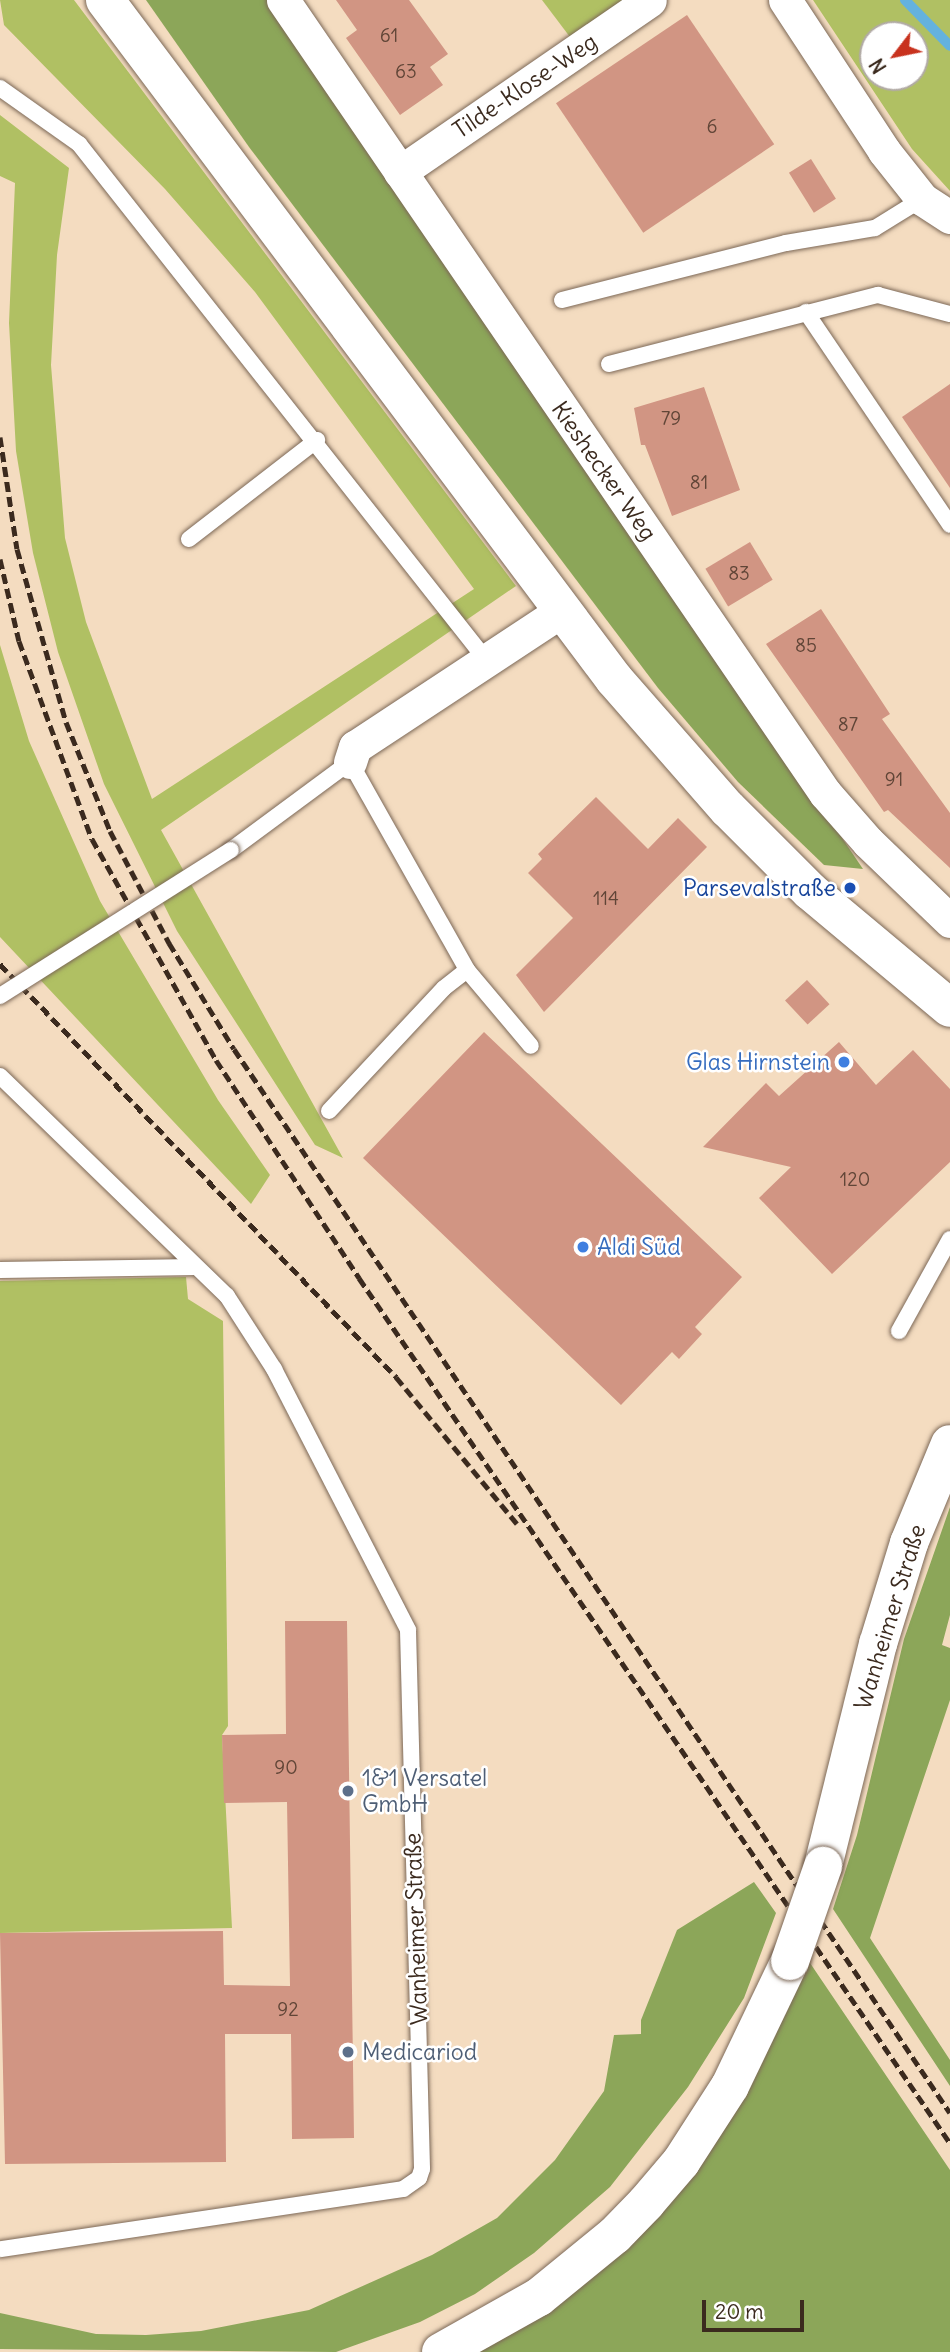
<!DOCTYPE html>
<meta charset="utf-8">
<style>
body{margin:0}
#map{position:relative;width:950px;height:2352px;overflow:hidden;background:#f4dcc0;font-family:Delius,sans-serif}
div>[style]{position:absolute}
.green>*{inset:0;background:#b0c063}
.forest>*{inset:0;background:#8ca659}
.stream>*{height:10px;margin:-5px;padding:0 5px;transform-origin:5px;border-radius:5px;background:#64b2de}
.building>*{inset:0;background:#d19583;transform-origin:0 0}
.roads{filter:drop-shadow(0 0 2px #7c6857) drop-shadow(0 0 2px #7c6857)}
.service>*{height:16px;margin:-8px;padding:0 8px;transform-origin:8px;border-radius:8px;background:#fff}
.minor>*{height:33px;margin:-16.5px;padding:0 16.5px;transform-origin:16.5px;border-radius:16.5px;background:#fff}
.tertiary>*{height:38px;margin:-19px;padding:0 19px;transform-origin:19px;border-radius:19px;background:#fff}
.rail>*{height:5px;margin-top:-2.5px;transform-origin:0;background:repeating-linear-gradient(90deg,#3b2a1e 0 10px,transparent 0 15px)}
.bridges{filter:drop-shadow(0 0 2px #7c6857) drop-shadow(0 0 2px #7c6857)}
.service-bridge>*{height:16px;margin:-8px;padding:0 8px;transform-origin:8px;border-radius:8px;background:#fff}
.tertiary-bridge>*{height:38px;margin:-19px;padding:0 19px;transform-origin:19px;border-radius:19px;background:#fff}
.dots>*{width:19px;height:19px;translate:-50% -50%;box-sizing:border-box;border:4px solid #fff;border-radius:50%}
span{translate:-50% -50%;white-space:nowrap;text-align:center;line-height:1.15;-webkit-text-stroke:5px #fff;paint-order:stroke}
.number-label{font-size:19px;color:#604537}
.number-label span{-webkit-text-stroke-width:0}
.street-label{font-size:23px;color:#3b2a1e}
.transit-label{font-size:23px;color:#164399}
.right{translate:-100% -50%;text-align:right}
.shop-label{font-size:23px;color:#366cbe}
.left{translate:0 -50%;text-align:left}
.service-label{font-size:23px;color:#4e5e75}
.north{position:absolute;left:859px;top:21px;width:70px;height:70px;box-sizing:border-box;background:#fff;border:2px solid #b1aaa5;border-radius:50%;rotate:238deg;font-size:19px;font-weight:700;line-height:28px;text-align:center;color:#3b2a1e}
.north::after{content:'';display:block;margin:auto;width:24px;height:32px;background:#c8321e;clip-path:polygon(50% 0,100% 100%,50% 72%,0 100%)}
.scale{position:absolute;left:702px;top:2300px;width:102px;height:32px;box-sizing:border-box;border:4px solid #3b2a1e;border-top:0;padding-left:9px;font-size:21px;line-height:24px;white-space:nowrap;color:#3b2a1e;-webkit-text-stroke:5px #fff;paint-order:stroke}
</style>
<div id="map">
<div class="green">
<div style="clip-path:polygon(0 0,74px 0,516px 586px,161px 830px,343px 1158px,315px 1145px,177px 931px,104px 784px,58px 652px,33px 553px,16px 451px,9px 323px,15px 183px,0 176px,0 115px,69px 168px,57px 255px,51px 365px,65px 538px,86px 622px,152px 799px,474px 589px,255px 292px,165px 189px,4px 25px)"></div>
<div style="clip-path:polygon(542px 0,639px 0,576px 45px)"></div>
<div style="clip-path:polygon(evenodd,813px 0,950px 0,950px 191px,912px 149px,813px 0,873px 35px,915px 35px,915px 77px,873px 77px,873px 35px)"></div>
<div style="clip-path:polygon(0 645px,29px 741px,100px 901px,218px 1100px,270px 1175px,251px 1204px,0 937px)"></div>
<div style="clip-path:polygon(186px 1277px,188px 1299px,223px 1321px,228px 1726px,222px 1735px,232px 1928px,0 1933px,0 1281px)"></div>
</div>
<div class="forest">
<div style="clip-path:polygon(146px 0,276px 0,863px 869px,824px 865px,738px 782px,658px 688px,249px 147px)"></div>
<div style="clip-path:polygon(950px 1507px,950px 1615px,942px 1645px,950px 1648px,950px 1700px,870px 1938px,950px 2060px,950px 2086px,833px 1909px,857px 1835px,904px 1639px)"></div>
<div style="clip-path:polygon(754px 1882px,776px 1913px,744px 1998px,688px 2087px,610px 2187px,534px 2253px,475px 2294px,420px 2322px,336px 2352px,0 2349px,0 2313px,96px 2334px,146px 2335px,201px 2331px,309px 2310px,432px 2255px,497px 2218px,555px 2160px,604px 2091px,614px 2035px,641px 2034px,641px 2020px,677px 1930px)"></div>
<div style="clip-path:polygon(808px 1960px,950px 2170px,950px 2352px,471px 2352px,580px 2282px)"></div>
</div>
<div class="stream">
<div style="left:905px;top:0;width:64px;rotate:45.6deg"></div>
</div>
<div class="building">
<div style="clip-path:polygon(336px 0,409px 0,448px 54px,430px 67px,443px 85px,400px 115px,346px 38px,357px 30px)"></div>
<div style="left:687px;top:15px;width:156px;height:158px;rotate:56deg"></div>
<div style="left:811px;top:159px;width:47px;height:26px;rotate:58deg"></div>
<div style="clip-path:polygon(950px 384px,950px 488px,902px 417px)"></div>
<div style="clip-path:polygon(704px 387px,740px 490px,672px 516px,645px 445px,641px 445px,634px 408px)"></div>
<div style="left:750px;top:542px;width:44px;height:52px;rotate:59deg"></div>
<div style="clip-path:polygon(821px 609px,890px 714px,882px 719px,950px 813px,950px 868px,888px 810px,884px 812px,766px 644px)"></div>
<div style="clip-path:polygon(596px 797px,648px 849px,678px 818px,707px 847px,544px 1012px,516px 975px,573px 918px,528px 873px,542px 859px,538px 854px)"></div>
<div style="left:807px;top:980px;width:33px;height:30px;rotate:47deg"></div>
<div style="clip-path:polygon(484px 1032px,742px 1277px,695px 1327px,702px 1334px,679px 1359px,672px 1352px,621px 1405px,363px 1158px)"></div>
<div style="clip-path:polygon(839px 1042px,876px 1085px,913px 1050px,950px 1089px,950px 1162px,832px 1274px,759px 1198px,791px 1167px,703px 1147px,766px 1083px,779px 1096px)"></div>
<div style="clip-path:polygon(285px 1621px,347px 1621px,354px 2138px,292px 2139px,291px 2034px,225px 2034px,226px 2162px,5px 2164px,0 1933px,223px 1931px,224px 1985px,290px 1986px,287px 1802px,224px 1803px,222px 1735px,286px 1734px)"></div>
</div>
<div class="roads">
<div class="service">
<div style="left:0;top:88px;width:97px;rotate:35.3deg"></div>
<div style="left:79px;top:144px;width:659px;rotate:51.72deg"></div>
<div style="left:562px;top:300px;width:231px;rotate:-14.3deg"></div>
<div style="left:786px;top:243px;width:90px;rotate:-9.6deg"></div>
<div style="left:875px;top:228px;width:55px;rotate:-31.7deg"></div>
<div style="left:806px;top:312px;width:257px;rotate:55.9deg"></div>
<div style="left:609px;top:364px;width:278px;rotate:-14.4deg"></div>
<div style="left:878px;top:295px;width:74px;rotate:14.8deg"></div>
<div style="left:189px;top:539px;width:162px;rotate:-37.7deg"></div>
<div style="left:231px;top:850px;width:148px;rotate:-36.5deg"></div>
<div style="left:350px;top:762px;width:239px;rotate:60.6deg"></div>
<div style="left:467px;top:970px;width:99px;rotate:49.9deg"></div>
<div style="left:0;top:1076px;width:316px;rotate:44.1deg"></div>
<div style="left:227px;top:1296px;width:87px;rotate:57.2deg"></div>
<div style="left:274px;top:1369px;width:293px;rotate:62.8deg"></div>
<div style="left:408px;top:1630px;width:539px;rotate:88.51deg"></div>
<div style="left:422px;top:2169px;width:9px;rotate:108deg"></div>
<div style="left:419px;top:2178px;width:19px;rotate:145deg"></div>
<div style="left:403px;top:2189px;width:407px;rotate:171.5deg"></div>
<div style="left:329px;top:1111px;width:168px;rotate:-46.9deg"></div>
<div style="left:444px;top:988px;width:29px;rotate:-38deg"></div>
<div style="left:0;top:1270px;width:196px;rotate:-0.9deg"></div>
<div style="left:899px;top:1331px;width:105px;rotate:-61deg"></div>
</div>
<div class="minor">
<div style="left:283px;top:0;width:961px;rotate:55.65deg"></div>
<div style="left:825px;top:793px;width:65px;rotate:48.7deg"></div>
<div style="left:868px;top:842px;width:114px;rotate:43.9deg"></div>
<div style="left:785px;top:0;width:181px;rotate:56.7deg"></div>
<div style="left:884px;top:151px;width:61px;rotate:51.6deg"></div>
<div style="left:922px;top:199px;width:33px;rotate:33deg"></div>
<div style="left:400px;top:172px;width:303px;rotate:-34.5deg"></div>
<div style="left:350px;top:762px;width:16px;rotate:-72deg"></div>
<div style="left:355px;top:747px;width:249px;rotate:-33.4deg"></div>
</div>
<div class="tertiary">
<div style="left:105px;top:0;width:849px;rotate:53.14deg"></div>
<div style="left:614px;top:679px;width:173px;rotate:48.8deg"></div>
<div style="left:728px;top:809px;width:116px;rotate:45deg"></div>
<div style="left:810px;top:891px;width:182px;rotate:39.9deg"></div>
<div style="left:823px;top:1866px;width:229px;rotate:-76.1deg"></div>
<div style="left:878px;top:1644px;width:106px;rotate:-72.9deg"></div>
<div style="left:909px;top:1543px;width:107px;rotate:-67.5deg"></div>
<div style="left:441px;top:2352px;width:112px;rotate:-29.3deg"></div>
<div style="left:539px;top:2297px;width:98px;rotate:-39.2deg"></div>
<div style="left:615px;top:2235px;width:45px;rotate:-45.9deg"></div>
<div style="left:646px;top:2203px;width:54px;rotate:-49.5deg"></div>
<div style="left:681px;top:2162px;width:90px;rotate:-57.2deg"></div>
<div style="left:730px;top:2086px;width:139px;rotate:-64.4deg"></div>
</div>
</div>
<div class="rail">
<div style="left:0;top:437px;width:113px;rotate:81.4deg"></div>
<div style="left:17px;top:549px;width:180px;rotate:74.2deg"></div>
<div style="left:66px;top:722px;width:118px;rotate:68deg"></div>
<div style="left:110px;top:831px;width:127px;rotate:62.2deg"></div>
<div style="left:169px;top:943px;width:124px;rotate:58.5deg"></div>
<div style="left:234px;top:1049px;width:1282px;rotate:56.06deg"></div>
<div style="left:0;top:559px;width:84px;rotate:77deg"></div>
<div style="left:19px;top:641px;width:211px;rotate:69.8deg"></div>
<div style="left:92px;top:839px;width:253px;rotate:60.7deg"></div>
<div style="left:216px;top:1060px;width:261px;rotate:56.7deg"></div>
<div style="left:359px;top:1278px;width:1048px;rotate:55.66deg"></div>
<div style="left:0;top:964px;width:572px;rotate:46.2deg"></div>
<div style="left:396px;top:1377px;width:192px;rotate:50.5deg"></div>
</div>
<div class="bridges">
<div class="service-bridge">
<div style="left:0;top:996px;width:273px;rotate:-32.3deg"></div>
</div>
<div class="tertiary-bridge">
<div style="left:790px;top:1961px;width:101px;rotate:-70.8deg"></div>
</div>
</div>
<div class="dots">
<div style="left:850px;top:888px;background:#1a4fb4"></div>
<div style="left:844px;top:1062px;background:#3f7fe0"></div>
<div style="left:583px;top:1247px;background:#3f7fe0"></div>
<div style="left:348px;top:1791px;background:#5c6f8a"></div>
<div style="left:348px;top:2052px;background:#5c6f8a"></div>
</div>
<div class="number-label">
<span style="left:389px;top:36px">61</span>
<span style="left:406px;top:72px">63</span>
<span style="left:712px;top:127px">6</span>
<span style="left:671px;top:419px">79</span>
<span style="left:699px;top:483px">81</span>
<span style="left:739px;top:574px">83</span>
<span style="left:806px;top:646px">85</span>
<span style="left:848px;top:725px">87</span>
<span style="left:894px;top:780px">91</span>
<span style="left:606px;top:899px">114</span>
<span style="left:855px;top:1180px">120</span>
<span style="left:286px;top:1768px">90</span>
<span style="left:288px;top:2010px">92</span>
</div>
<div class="street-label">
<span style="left:525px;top:86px;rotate:-34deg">Tilde-Klose-Weg</span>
<span style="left:604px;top:471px;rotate:55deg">Kieshecker Weg</span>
<span style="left:890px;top:1617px;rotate:-73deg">Wanheimer Straße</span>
<span style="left:416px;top:1929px;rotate:-92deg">Wanheimer Straße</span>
</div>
<div class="transit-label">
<span class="right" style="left:836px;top:888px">Parsevalstraße</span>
</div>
<div class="shop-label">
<span class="right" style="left:830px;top:1062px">Glas Hirnstein</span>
<span class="left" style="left:597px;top:1247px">Aldi Süd</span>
</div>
<div class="service-label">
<span class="left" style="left:362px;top:1791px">1&amp;1 Versatel<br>GmbH</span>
<span class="left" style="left:362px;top:2052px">Medicariod</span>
</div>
<div class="north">N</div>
<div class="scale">20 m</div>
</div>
